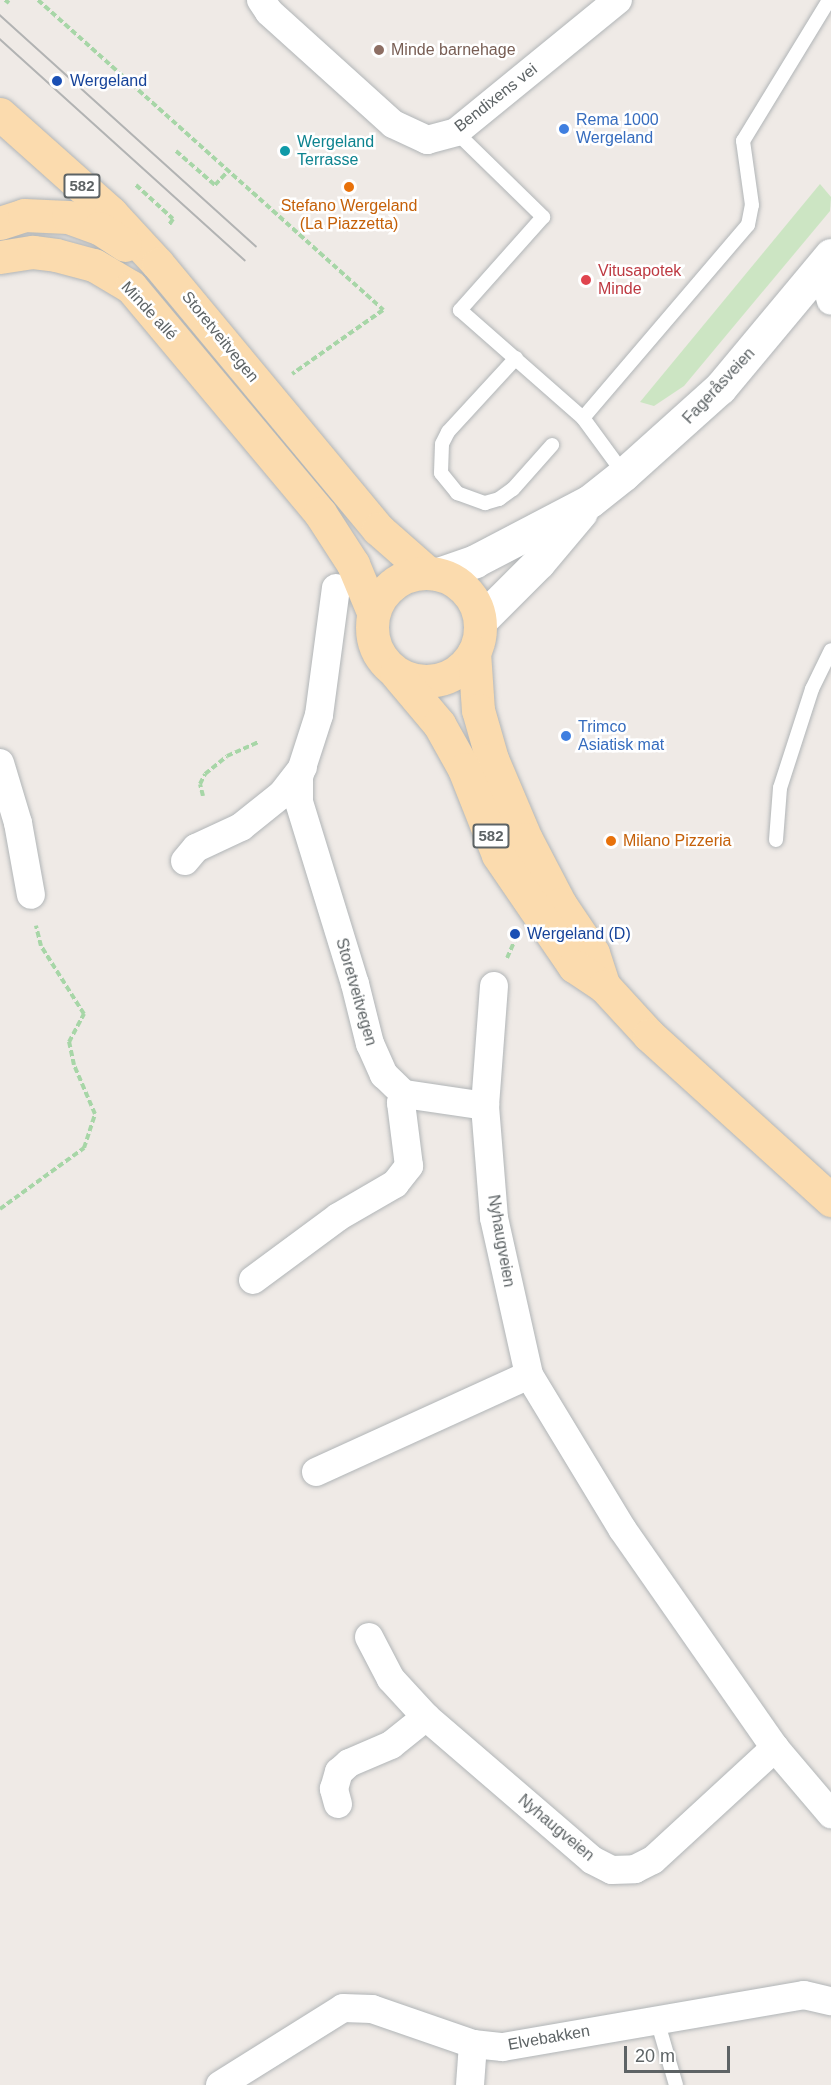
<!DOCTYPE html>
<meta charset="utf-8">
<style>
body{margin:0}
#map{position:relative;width:831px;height:2085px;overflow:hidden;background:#efeae6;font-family:Arial,sans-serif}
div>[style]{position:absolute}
.green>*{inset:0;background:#cce5c3}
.path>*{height:4px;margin-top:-2px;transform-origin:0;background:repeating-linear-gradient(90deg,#a7d6a7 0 6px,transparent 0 9px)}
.roads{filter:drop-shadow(0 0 2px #b1b5b7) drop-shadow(0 0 2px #b1b5b7)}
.service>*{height:14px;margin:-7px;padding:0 7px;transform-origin:7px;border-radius:7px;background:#fff}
.minor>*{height:28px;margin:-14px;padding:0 14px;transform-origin:14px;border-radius:14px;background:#fff}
.tertiary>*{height:33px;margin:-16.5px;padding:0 16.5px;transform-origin:16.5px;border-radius:16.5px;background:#fff}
.primary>*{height:33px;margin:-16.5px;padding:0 16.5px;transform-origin:16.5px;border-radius:16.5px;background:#fbdbae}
.primary>.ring{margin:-16.5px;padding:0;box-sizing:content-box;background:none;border:33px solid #fbdbae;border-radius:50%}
.tram>*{height:1.5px;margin:-0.75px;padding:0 0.75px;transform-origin:0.75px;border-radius:0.75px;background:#b2b3b3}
.dots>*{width:16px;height:16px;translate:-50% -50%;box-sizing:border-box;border:3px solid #fff;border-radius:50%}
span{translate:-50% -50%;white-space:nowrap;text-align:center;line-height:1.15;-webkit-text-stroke:5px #fff;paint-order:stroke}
.shield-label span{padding:2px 4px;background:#fff;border:2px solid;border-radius:4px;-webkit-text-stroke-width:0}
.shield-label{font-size:15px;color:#5d6365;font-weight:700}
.education-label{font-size:16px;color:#785e54}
.left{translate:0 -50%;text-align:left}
.transit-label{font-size:16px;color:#164399}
.street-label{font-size:16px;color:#5d6365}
.shop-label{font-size:16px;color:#366cbe}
.culture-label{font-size:16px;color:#0d838f}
.food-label{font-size:16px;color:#c56008}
.health-label{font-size:16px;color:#be3a42}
.scale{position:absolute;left:624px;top:2046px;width:106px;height:27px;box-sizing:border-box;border:3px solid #5d6365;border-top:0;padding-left:8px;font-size:18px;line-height:21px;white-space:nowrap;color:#5d6365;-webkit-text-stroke:4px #fff;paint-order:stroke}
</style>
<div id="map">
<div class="green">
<div style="clip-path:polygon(820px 184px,831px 197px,830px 211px,684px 386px,654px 406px,640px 402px)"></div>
</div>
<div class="path">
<div style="left:5px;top:0;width:5px;rotate:37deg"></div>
<div style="left:38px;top:0;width:464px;rotate:41.9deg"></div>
<div style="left:383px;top:310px;width:111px;rotate:144.9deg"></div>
<div style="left:176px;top:151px;width:52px;rotate:41.1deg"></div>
<div style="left:215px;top:185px;width:19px;rotate:-47deg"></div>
<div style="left:136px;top:185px;width:50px;rotate:42.6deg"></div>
<div style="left:173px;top:219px;width:7px;rotate:124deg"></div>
<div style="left:203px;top:796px;width:12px;rotate:-104deg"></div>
<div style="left:200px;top:784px;width:11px;rotate:-63deg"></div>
<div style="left:205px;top:774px;width:28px;rotate:-39deg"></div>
<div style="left:227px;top:756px;width:34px;rotate:-24deg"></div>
<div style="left:507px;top:958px;width:20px;rotate:-66deg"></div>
<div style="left:0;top:1209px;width:104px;rotate:-36deg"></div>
<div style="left:84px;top:1148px;width:36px;rotate:-72deg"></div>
<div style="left:95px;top:1114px;width:53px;rotate:-113.2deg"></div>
<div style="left:74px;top:1065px;width:24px;rotate:-102deg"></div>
<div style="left:69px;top:1042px;width:32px;rotate:-62deg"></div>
<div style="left:84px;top:1014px;width:80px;rotate:-122.3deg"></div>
<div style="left:41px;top:946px;width:21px;rotate:-104deg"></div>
</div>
<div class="roads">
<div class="service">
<div style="left:456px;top:132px;width:122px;rotate:44.3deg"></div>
<div style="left:543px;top:217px;width:125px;rotate:131.7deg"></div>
<div style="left:460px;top:310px;width:164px;rotate:41.3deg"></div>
<div style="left:583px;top:418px;width:69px;rotate:53.8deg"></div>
<div style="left:516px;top:358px;width:100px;rotate:132.6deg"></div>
<div style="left:448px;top:432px;width:13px;rotate:117deg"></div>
<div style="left:442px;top:444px;width:29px;rotate:92deg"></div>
<div style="left:441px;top:473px;width:26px;rotate:51deg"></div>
<div style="left:457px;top:493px;width:30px;rotate:20deg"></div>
<div style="left:485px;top:503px;width:15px;rotate:-16deg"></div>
<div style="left:499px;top:499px;width:17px;rotate:-36deg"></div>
<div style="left:513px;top:489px;width:59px;rotate:-48.4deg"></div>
<div style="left:583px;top:418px;width:254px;rotate:-49.5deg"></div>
<div style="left:748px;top:225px;width:20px;rotate:-79deg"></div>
<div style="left:752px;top:205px;width:65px;rotate:-98deg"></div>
<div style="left:743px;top:141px;width:165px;rotate:-58.6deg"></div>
<div style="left:776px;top:840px;width:52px;rotate:-85.6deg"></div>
<div style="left:780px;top:788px;width:104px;rotate:-72.1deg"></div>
<div style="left:812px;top:689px;width:43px;rotate:-64deg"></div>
<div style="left:657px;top:2020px;width:68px;rotate:73.7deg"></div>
</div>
<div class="minor">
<div style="left:261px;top:0;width:14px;rotate:56deg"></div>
<div style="left:269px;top:12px;width:167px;rotate:42.1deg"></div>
<div style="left:393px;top:124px;width:38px;rotate:25deg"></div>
<div style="left:427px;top:140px;width:30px;rotate:-15deg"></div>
<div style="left:456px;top:132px;width:209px;rotate:-39.2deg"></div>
<div style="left:821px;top:266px;width:36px;rotate:74deg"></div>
<div style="left:0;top:763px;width:63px;rotate:73.3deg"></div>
<div style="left:18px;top:823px;width:73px;rotate:79.8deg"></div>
<div style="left:185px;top:861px;width:17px;rotate:-50deg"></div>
<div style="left:196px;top:848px;width:50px;rotate:-25deg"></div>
<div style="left:241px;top:827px;width:53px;rotate:-38.8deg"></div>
<div style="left:282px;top:794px;width:34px;rotate:-52deg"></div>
<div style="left:494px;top:986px;width:120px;rotate:94.3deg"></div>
<div style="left:485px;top:1106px;width:112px;rotate:85.4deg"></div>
<div style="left:494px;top:1218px;width:161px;rotate:77.4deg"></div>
<div style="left:529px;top:1375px;width:181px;rotate:58.8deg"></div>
<div style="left:623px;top:1530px;width:266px;rotate:55.1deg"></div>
<div style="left:775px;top:1748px;width:87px;rotate:49.7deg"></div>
<div style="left:404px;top:1094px;width:82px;rotate:8.4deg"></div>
<div style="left:253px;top:1280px;width:106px;rotate:-36.5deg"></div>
<div style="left:338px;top:1217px;width:66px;rotate:-30.1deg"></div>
<div style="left:395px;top:1184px;width:23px;rotate:-52deg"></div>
<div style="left:409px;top:1166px;width:64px;rotate:-97.2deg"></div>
<div style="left:401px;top:1103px;width:9px;rotate:-72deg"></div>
<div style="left:404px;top:1094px;width:28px;rotate:-136deg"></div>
<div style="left:384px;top:1075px;width:34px;rotate:-114deg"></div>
<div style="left:370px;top:1044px;width:62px;rotate:-104deg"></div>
<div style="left:355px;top:984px;width:190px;rotate:-107.1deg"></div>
<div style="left:299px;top:802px;width:25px;rotate:-90deg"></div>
<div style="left:299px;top:777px;width:65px;rotate:-72.1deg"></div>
<div style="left:319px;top:715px;width:128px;rotate:-82.4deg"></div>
<div style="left:316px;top:1472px;width:234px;rotate:-24.5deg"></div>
<div style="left:369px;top:1637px;width:47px;rotate:62.4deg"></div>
<div style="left:391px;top:1679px;width:52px;rotate:47.4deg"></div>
<div style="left:426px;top:1717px;width:219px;rotate:40.7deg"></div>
<div style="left:592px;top:1860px;width:22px;rotate:27deg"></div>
<div style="left:612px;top:1870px;width:23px;rotate:-2deg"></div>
<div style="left:635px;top:1869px;width:20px;rotate:-27deg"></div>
<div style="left:653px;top:1860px;width:166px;rotate:-42.6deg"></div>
<div style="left:338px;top:1804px;width:16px;rotate:-105deg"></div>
<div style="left:334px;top:1789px;width:18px;rotate:-74deg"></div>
<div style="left:339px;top:1772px;width:13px;rotate:-42deg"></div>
<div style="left:349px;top:1763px;width:46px;rotate:-23.2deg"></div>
<div style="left:391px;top:1745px;width:45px;rotate:-38.7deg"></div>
<div style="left:220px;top:2085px;width:145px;rotate:-32deg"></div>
<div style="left:343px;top:2008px;width:29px;rotate:2deg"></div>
<div style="left:372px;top:2009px;width:107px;rotate:19.1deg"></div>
<div style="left:473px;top:2044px;width:30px;rotate:6deg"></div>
<div style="left:503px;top:2047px;width:305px;rotate:-9.8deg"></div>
<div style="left:804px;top:1995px;width:28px;rotate:13deg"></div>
<div style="left:470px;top:2085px;width:41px;rotate:-85.8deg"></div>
</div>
<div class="tertiary">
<div style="left:438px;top:574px;width:39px;rotate:-19deg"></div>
<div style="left:475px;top:561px;width:130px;rotate:-27.6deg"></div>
<div style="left:590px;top:501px;width:43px;rotate:-38.5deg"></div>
<div style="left:624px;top:474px;width:129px;rotate:-41.9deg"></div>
<div style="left:720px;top:388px;width:173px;rotate:-50.2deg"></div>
<div style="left:480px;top:621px;width:83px;rotate:-45deg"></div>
<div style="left:539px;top:562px;width:65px;rotate:-50deg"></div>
</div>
<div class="primary">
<div style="left:0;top:114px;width:149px;rotate:41.7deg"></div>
<div style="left:111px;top:213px;width:69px;rotate:47.3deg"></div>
<div style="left:158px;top:264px;width:344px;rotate:50.3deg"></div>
<div style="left:378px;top:529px;width:65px;rotate:41.3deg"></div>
<div style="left:0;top:223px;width:25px;rotate:-18deg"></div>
<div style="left:24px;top:215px;width:44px;rotate:2.6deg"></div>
<div style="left:68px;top:217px;width:33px;rotate:20deg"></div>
<div style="left:99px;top:228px;width:31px;rotate:33deg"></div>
<div style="left:0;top:257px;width:33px;rotate:-9deg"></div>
<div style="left:33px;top:252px;width:23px;rotate:7deg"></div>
<div style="left:56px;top:255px;width:39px;rotate:15deg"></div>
<div style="left:94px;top:265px;width:43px;rotate:30.7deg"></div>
<div style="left:131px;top:287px;width:295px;rotate:50.1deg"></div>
<div style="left:320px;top:513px;width:61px;rotate:57.1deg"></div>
<div style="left:353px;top:564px;width:52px;rotate:67.4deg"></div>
<div class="ring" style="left:372px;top:573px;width:75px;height:75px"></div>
<div style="left:474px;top:652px;width:58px;rotate:86.1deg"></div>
<div style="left:478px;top:710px;width:51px;rotate:74.1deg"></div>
<div style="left:492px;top:759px;width:87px;rotate:67deg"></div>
<div style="left:526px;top:839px;width:73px;rotate:62.4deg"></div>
<div style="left:560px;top:904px;width:59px;rotate:56deg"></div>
<div style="left:593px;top:953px;width:35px;rotate:72deg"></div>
<div style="left:396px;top:673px;width:67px;rotate:49.9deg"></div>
<div style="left:439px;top:724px;width:51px;rotate:60.9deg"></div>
<div style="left:464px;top:769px;width:92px;rotate:68.4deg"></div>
<div style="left:498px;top:855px;width:135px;rotate:55.6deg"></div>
<div style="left:574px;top:966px;width:36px;rotate:34deg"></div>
<div style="left:604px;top:986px;width:67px;rotate:47.4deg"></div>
<div style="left:649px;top:1035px;width:246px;rotate:42.2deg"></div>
</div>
</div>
<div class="tram">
<div style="left:0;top:15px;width:345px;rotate:42.1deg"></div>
<div style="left:0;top:39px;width:330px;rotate:42.1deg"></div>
</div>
<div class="dots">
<div style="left:379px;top:50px;background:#8d6e63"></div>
<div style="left:57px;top:81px;background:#1a4fb4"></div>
<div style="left:564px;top:129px;background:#3f7fe0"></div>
<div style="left:285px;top:151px;background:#0f9aa8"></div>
<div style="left:349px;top:187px;background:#e8710a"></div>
<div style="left:586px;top:280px;background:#e0444e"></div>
<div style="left:566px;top:736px;background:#3f7fe0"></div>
<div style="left:611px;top:841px;background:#e8710a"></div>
<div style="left:515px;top:934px;background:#1a4fb4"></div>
</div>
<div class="shield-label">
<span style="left:82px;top:186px">582</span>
<span style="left:491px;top:836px">582</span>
</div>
<div class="education-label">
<span class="left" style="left:391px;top:50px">Minde barnehage</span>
</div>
<div class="transit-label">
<span class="left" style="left:70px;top:81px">Wergeland</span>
<span class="left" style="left:527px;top:934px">Wergeland (D)</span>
</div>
<div class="street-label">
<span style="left:496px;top:98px;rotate:-38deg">Bendixens vei</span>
<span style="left:149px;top:311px;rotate:47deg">Minde allé</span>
<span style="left:220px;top:337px;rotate:51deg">Storetveitvegen</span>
<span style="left:719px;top:386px;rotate:-47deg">Fageråsveien</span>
<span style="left:356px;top:992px;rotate:74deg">Storetveitvegen</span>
<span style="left:501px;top:1241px;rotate:80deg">Nyhaugveien</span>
<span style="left:556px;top:1828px;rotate:40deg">Nyhaugveien</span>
<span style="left:549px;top:2038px;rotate:-10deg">Elvebakken</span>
</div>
<div class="shop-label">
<span class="left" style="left:576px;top:129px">Rema 1000<br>Wergeland</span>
<span class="left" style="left:578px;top:736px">Trimco<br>Asiatisk mat</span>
</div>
<div class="culture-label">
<span class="left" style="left:297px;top:151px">Wergeland<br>Terrasse</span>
</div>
<div class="food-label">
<span style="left:349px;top:215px">Stefano Wergeland<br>(La Piazzetta)</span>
<span class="left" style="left:623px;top:841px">Milano Pizzeria</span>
</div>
<div class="health-label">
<span class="left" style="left:598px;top:280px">Vitusapotek<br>Minde</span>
</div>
<div class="scale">20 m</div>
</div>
